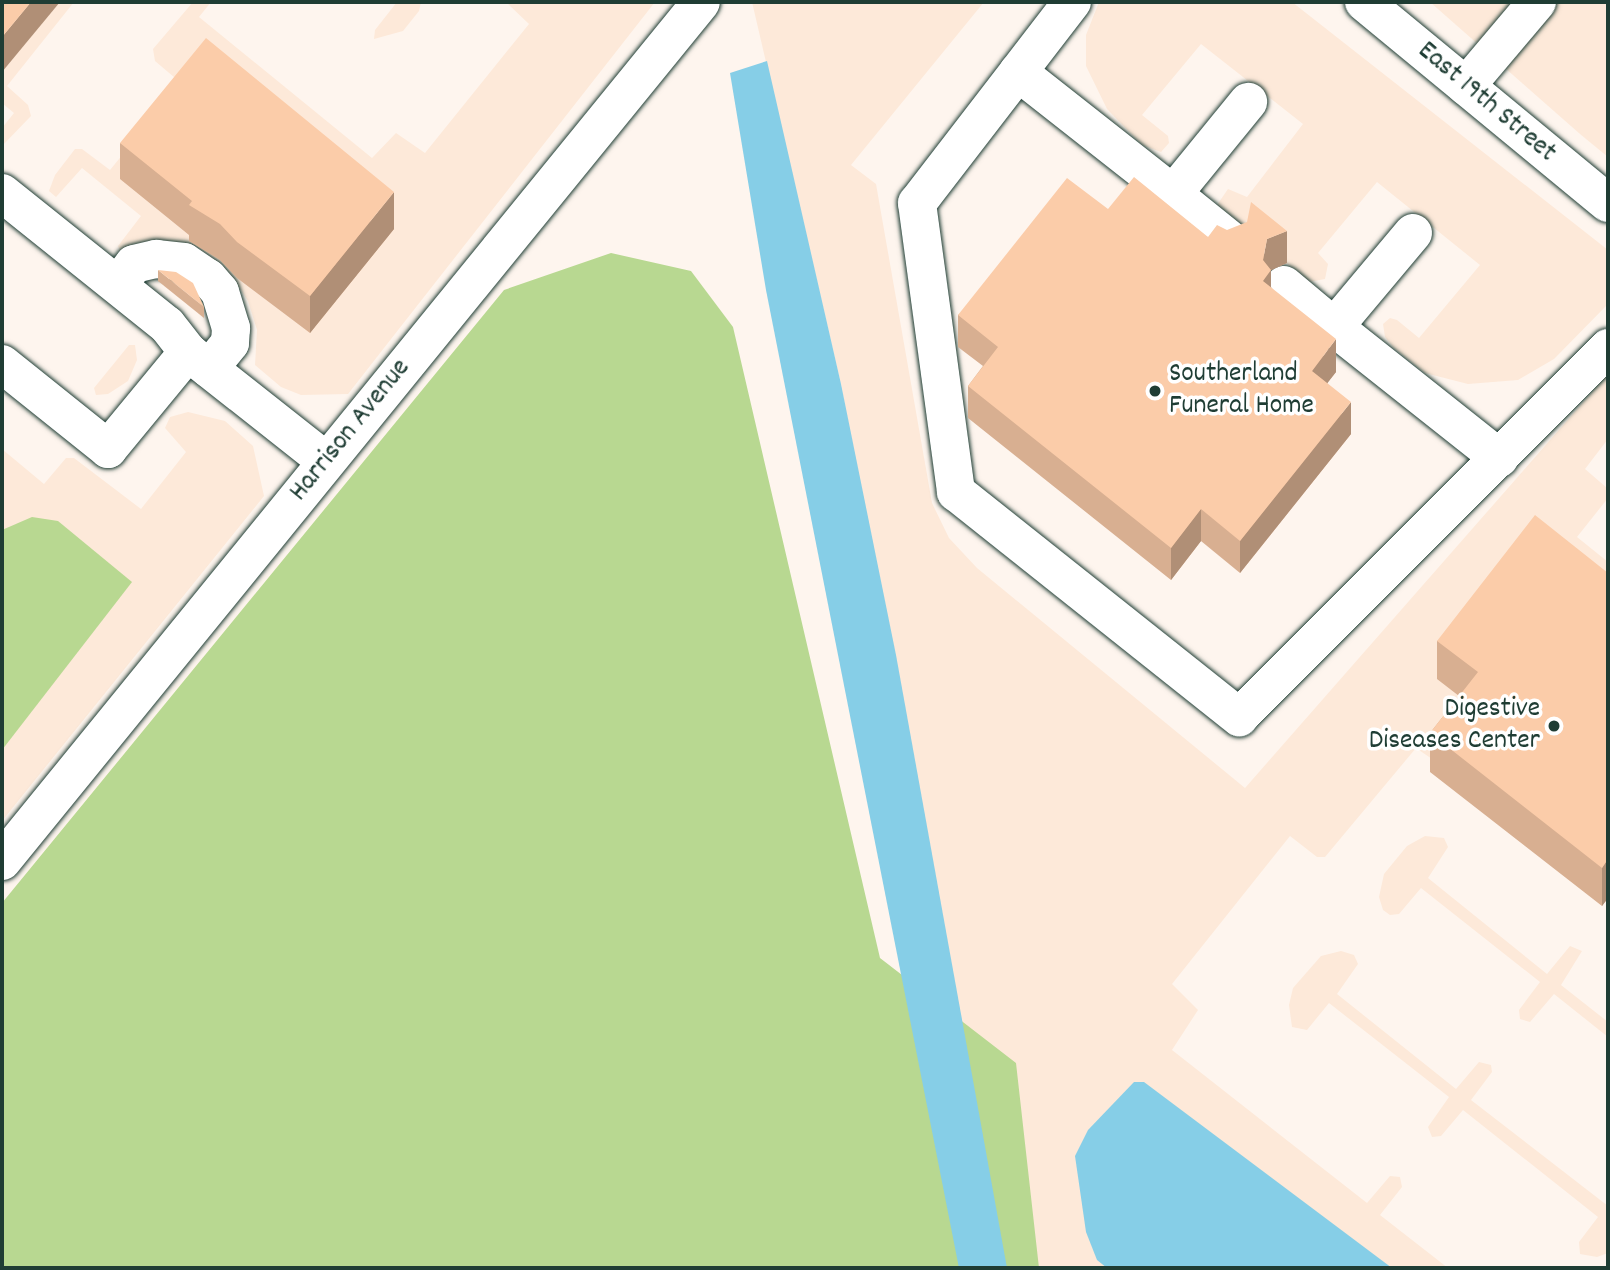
<!DOCTYPE html>
<style>
body{margin:0}
#map{position:relative;width:1610px;height:1270px;overflow:hidden;background:#fef5ee;font-family:Dekko,sans-serif}
div>[style]{position:absolute}
.built>*{inset:0;background:#fde9d9}
.green>*{inset:0;background:#b8d891}
.water>*{inset:0;background:#86cee7}
.roads{filter:drop-shadow(0 0 2px #1f3d34) drop-shadow(0 0 2px #1f3d34)}
.minor>*{height:38px;margin:-19px;padding:0 19px;transform-origin:19px;border-radius:19px;background:#fff}
.major>*{height:38px;margin:-19px;padding:0 19px;transform-origin:19px;border-radius:19px;background:#fff}
.wall>*{inset:0;background:#d8af91}
.shaded-wall>*{inset:0;background:#b08f76}
.building>*{inset:0;background:#fbcca9}
.dots>*{width:19px;height:19px;translate:-50% -50%;box-sizing:border-box;border:4px solid #fff;border-radius:50%}
span{translate:-50% -50%;white-space:nowrap;text-align:center;line-height:1.15;-webkit-text-stroke:7px #fff;paint-order:stroke}
.street-label{font-size:28px;color:#1f3d34}
.poi-label{font-size:28px;color:#1f3d34}
.left{translate:0 -50%;text-align:left}
.right{translate:-100% -50%;text-align:right}
.frame{position:absolute;inset:0;border:4px solid #1f3d34;pointer-events:none}
</style>
<div id="map">
<div class="built">
<div style="clip-path:polygon(2px 2px,74px 2px,7px 86px,28px 105px,31px 116px,2px 146px,2px 128px,14px 113px,2px 103px)"></div>
<div style="clip-path:polygon(193px 2px,211px 2px,199px 17px,372px 158px,396px 133px,425px 153px,529px 24px,506px 2px,655px 2px,348px 394px,301px 395px,281px 387px,255px 365px,257px 330px,248px 301px,236px 283px,120px 251px,118px 246px,141px 216px,82px 168px,56px 197px,49px 191px,55px 175px,75px 149px,82px 149px,110px 170px,181px 83px,155px 61px,153px 49px)"></div>
<div style="clip-path:polygon(397px 2px,421px 2px,419px 11px,403px 31px,374px 39px,375px 30px)"></div>
<div style="clip-path:polygon(752px 2px,984px 2px,851px 165px,876px 184px,932px 503px,949px 538px,977px 568px,1245px 788px,1608px 374px,1608px 439px,1585px 469px,1607px 488px,1608px 498px,1577px 537px,1608px 562px,1608px 880px,1416px 748px,1325px 857px,1317px 857px,1290px 836px,1172px 984px,1198px 1010px,1172px 1050px,1367px 1203px,1390px 1176px,1400px 1177px,1402px 1187px,1380px 1215px,1448px 1268px,905px 1268px,988px 1167px,841px 384px)"></div>
<div style="clip-path:polygon(1099px 2px,1292px 2px,1608px 250px,1608px 304px,1554px 359px,1518px 380px,1468px 384px,1425px 373px,1394px 348px,1385px 337px,1383px 324px,1390px 318px,1397px 320px,1419px 338px,1480px 265px,1377px 182px,1318px 253px,1328px 264px,1325px 279px,1309px 282px,1217px 205px,1228px 189px,1247px 197px,1303px 124px,1201px 44px,1142px 115px,1168px 136px,1169px 143px,1161px 152px,1142px 145px,1107px 109px,1086px 66px,1086px 35px)"></div>
<div style="clip-path:polygon(1430px 2px,1608px 2px,1608px 157px,1580px 134px)"></div>
<div style="clip-path:polygon(129px 345px,135px 345px,137px 360px,128px 381px,108px 394px,96px 395px,94px 388px)"></div>
<div style="clip-path:polygon(188px 412px,225px 421px,253px 446px,264px 496px,2px 821px,2px 449px,44px 484px,66px 458px,74px 458px,141px 509px,186px 452px,165px 428px,170px 417px)"></div>
<div style="clip-path:polygon(1425px 836px,1444px 838px,1448px 847px,1428px 878px,1547px 974px,1570px 946px,1582px 951px,1561px 985px,1608px 1022px,1608px 1037px,1554px 994px,1530px 1022px,1520px 1019px,1519px 1010px,1540px 982px,1421px 888px,1399px 914px,1390px 915px,1383px 910px,1379px 897px,1384px 874px,1407px 846px)"></div>
<div style="clip-path:polygon(1341px 951px,1354px 955px,1358px 964px,1337px 994px,1456px 1089px,1479px 1062px,1491px 1065px,1492px 1072px,1471px 1100px,1608px 1206px,1608px 1253px,1597px 1257px,1580px 1254px,1579px 1242px,1598px 1217px,1463px 1110px,1441px 1136px,1432px 1137px,1428px 1127px,1449px 1097px,1329px 1003px,1307px 1030px,1292px 1027px,1289px 1005px,1293px 988px,1321px 956px)"></div>
</div>
<div class="green">
<div style="clip-path:polygon(611px 253px,691px 271px,733px 327px,880px 958px,1016px 1063px,1039px 1268px,2px 1268px,2px 903px,504px 290px)"></div>
<div style="clip-path:polygon(32px 517px,58px 521px,132px 582px,2px 750px,2px 530px)"></div>
</div>
<div class="water">
<div style="clip-path:polygon(767px 61px,841px 384px,896px 655px,1007px 1268px,959px 1268px,766px 290px,730px 73px)"></div>
<div style="clip-path:polygon(1134px 1082px,1144px 1082px,1392px 1268px,1107px 1268px,1097px 1260px,1086px 1232px,1075px 1156px,1088px 1130px)"></div>
</div>
<div class="roads">
<div class="minor">
<div style="left:1072px;top:2px;width:254px;rotate:127.6deg"></div>
<div style="left:917px;top:203px;width:292px;rotate:82.3deg"></div>
<div style="left:956px;top:492px;width:362px;rotate:38.5deg"></div>
<div style="left:1239px;top:717px;width:522px;rotate:-45deg"></div>
<div style="left:1018px;top:72px;width:197px;rotate:38.2deg"></div>
<div style="left:1173px;top:194px;width:119px;rotate:-50.8deg"></div>
<div style="left:1466px;top:86px;width:110px;rotate:-49.8deg"></div>
<div style="left:2px;top:193px;width:211px;rotate:38.7deg"></div>
<div style="left:167px;top:325px;width:34px;rotate:52deg"></div>
<div style="left:1173px;top:194px;width:73px;rotate:38.9deg"></div>
<div style="left:1413px;top:233px;width:123px;rotate:130deg"></div>
<div style="left:1334px;top:327px;width:211px;rotate:38.4deg"></div>
<div style="left:118px;top:285px;width:26px;rotate:-53deg"></div>
<div style="left:134px;top:264px;width:23px;rotate:-13deg"></div>
<div style="left:156px;top:259px;width:28px;rotate:6deg"></div>
<div style="left:184px;top:262px;width:29px;rotate:34deg"></div>
<div style="left:208px;top:278px;width:18px;rotate:49deg"></div>
<div style="left:220px;top:292px;width:38px;rotate:73deg"></div>
<div style="left:231px;top:328px;width:15px;rotate:94deg"></div>
<div style="left:230px;top:343px;width:33px;rotate:129deg"></div>
<div style="left:1284px;top:285px;width:65px;rotate:40deg"></div>
<div style="left:2px;top:364px;width:136px;rotate:38.7deg"></div>
<div style="left:108px;top:449px;width:126px;rotate:-50.5deg"></div>
<div style="left:188px;top:352px;width:176px;rotate:38.3deg"></div>
<div style="left:2px;top:861px;width:1107px;rotate:-50.86deg"></div>
</div>
<div class="major">
<div style="left:1364px;top:2px;width:316px;rotate:39.5deg"></div>
</div>
</div>
<div class="wall">
<div style="clip-path:polygon(120px 143px,394px 229px,310px 333px,237px 278px,220px 260px,189px 241px,189px 235px,120px 179px)"></div>
<div style="clip-path:polygon(1108px 209px,1208px 237px,1287px 263px,1271px 270px,1271px 287px,1336px 372px,1327px 383px,1351px 434px,1240px 573px,1201px 541px,1171px 580px,968px 418px,968px 386px,983px 366px,958px 347px,958px 315px)"></div>
<div style="clip-path:polygon(158px 270px,204px 307px,204px 318px,158px 281px)"></div>
<div style="clip-path:polygon(1608px 573px,1608px 898px,1602px 906px,1430px 772px,1430px 733px,1459px 696px,1437px 679px,1437px 641px)"></div>
</div>
<div class="shaded-wall">
<div style="clip-path:polygon(31px 2px,60px 2px,2px 72px,2px 37px)"></div>
<div style="clip-path:polygon(394px 192px,394px 229px,310px 333px,310px 296px)"></div>
<div style="clip-path:polygon(1287px 231px,1287px 263px,1267px 272px,1271px 270px,1271px 302px,1263px 313px,1263px 260px,1267px 239px)"></div>
<div style="clip-path:polygon(1336px 339px,1336px 372px,1312px 403px,1312px 371px)"></div>
<div style="clip-path:polygon(1351px 402px,1351px 434px,1240px 573px,1240px 541px)"></div>
<div style="clip-path:polygon(1201px 509px,1201px 541px,1171px 580px,1171px 548px)"></div>
<div style="clip-path:polygon(1608px 859px,1608px 898px,1602px 906px,1602px 868px)"></div>
</div>
<div class="building">
<div style="clip-path:polygon(2px 2px,31px 2px,2px 37px)"></div>
<div style="clip-path:polygon(206px 38px,394px 192px,310px 296px,237px 242px,220px 224px,189px 205px,192px 201px,120px 143px)"></div>
<div style="clip-path:polygon(1134px 177px,1208px 237px,1217px 225px,1227px 230px,1247px 222px,1251px 202px,1287px 231px,1267px 239px,1263px 260px,1271px 270px,1263px 281px,1336px 339px,1312px 371px,1351px 402px,1240px 541px,1201px 509px,1171px 548px,968px 386px,998px 347px,958px 315px,1067px 178px,1108px 209px)"></div>
<div style="clip-path:polygon(158px 270px,176px 272px,193px 283px,204px 307px)"></div>
<div style="clip-path:polygon(1535px 515px,1608px 573px,1608px 859px,1602px 868px,1430px 733px,1478px 672px,1437px 641px)"></div>
</div>
<div class="dots">
<div style="left:1155px;top:391px;background:#1f3d34"></div>
<div style="left:1554px;top:726px;background:#1f3d34"></div>
</div>
<div class="street-label">
<span style="left:1486px;top:103px;rotate:40deg">East 19th Street</span>
<span style="left:351px;top:431px;rotate:-51deg">Harrison Avenue</span>
</div>
<div class="poi-label">
<span class="left" style="left:1169px;top:391px">Southerland<br>Funeral Home</span>
<span class="right" style="left:1540px;top:726px">Digestive<br>Diseases Center</span>
</div>
<div class="frame"></div>
</div>
